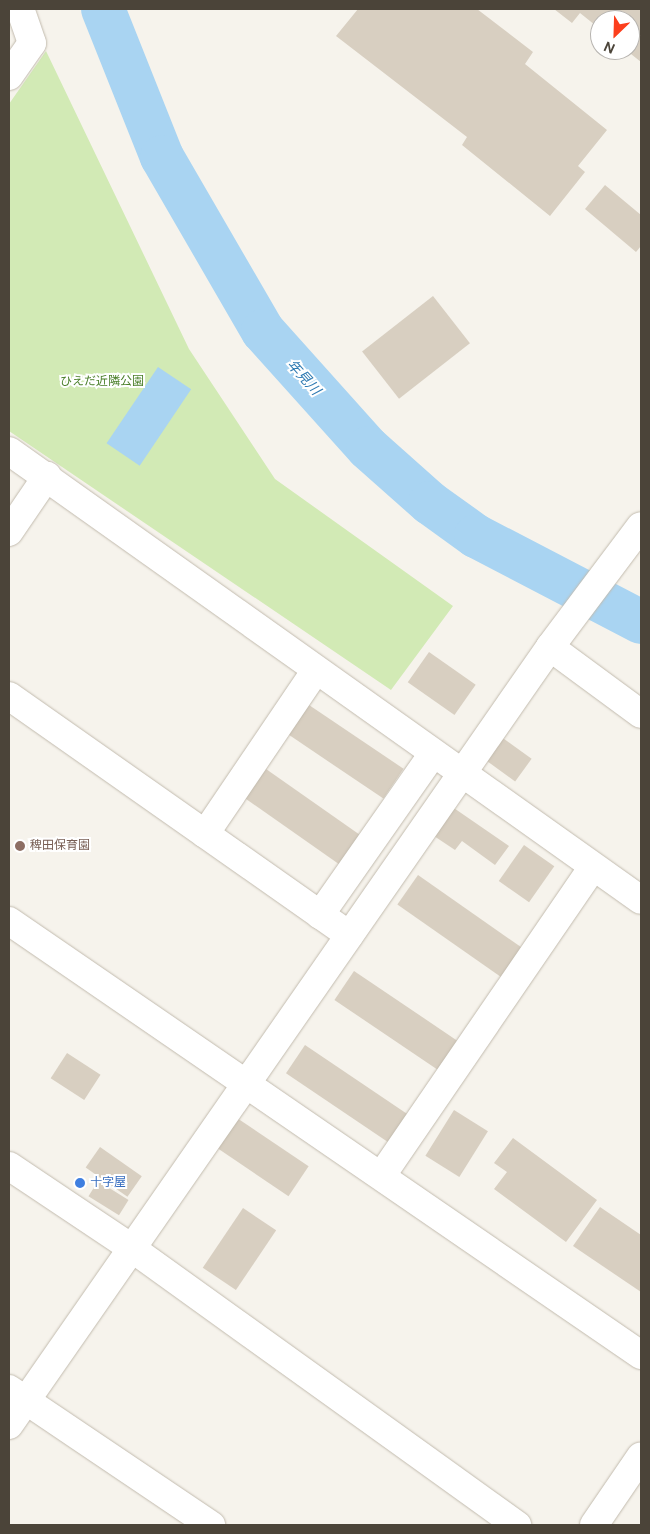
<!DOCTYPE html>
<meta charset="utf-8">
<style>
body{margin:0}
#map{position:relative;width:650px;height:1534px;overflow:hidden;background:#f6f3ec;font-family:"DM Sans","Noto Sans JP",sans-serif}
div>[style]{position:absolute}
.green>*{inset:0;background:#d2eab5}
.water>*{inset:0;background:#a9d4f2;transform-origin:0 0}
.river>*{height:44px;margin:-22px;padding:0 22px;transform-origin:22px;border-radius:22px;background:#a9d4f2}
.building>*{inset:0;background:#d8cfc1;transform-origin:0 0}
.roads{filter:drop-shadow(0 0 1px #c2bbae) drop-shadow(0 0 1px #c2bbae)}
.street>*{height:28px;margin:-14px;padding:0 14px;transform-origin:14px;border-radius:14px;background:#fff}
.dots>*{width:14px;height:14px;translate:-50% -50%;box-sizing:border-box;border:2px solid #fff;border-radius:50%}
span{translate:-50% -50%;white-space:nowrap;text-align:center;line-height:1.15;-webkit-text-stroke:4px #fff;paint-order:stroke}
.park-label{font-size:12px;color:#4a7f2a}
.education-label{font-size:12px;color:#785e54}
.left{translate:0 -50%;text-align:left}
.shop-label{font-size:12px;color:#366cbe}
.water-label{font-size:14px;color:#2e7ab2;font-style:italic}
.frame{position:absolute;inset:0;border:10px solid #4b4439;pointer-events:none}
.north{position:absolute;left:590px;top:10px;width:50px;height:50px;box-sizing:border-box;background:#fff;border:1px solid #b7b4b0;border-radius:50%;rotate:204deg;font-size:14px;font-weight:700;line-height:20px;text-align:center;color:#4b4439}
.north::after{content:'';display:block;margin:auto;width:18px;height:22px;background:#fc3f1d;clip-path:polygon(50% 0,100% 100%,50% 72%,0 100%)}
</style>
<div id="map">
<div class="green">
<div style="clip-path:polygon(46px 51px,189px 349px,275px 479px,453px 606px,391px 690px,9px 431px,9px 104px)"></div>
</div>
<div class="water">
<div style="left:158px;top:367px;width:40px;height:92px;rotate:34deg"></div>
</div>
<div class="river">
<div style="left:103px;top:9px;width:159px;rotate:68.3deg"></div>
<div style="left:162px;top:157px;width:201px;rotate:59.9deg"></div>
<div style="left:263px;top:331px;width:157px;rotate:48.1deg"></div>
<div style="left:368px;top:448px;width:83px;rotate:41.6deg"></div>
<div style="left:430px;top:503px;width:57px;rotate:35.7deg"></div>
<div style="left:476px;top:536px;width:186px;rotate:27.5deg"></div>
</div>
<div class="building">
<div style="clip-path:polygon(358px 9px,477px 9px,533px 52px,525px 64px,607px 130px,578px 166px,585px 172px,550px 216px,462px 145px,467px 137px,336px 36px)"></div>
<div style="clip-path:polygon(554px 9px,641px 9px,641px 62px,626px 50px,630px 50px,630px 20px,600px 20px,600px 29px,580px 13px,572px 23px)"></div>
<div style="clip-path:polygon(605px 185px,641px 215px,641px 246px,636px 252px,585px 209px)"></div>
<div style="left:433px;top:296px;width:60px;height:90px;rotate:52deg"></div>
<div style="left:429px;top:652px;width:57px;height:37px;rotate:35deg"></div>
<div style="left:309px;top:705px;width:114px;height:36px;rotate:34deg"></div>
<div style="left:496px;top:733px;width:44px;height:28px;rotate:36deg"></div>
<div style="left:266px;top:769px;width:114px;height:36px;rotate:35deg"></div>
<div style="clip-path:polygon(448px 804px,509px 846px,495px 865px,462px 841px,455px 850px,428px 832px)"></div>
<div style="left:524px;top:845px;width:37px;height:44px;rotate:35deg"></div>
<div style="left:418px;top:875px;width:130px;height:36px;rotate:35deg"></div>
<div style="left:354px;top:971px;width:125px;height:35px;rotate:34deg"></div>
<div style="left:305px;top:1045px;width:126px;height:34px;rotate:34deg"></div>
<div style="left:67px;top:1053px;width:40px;height:30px;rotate:33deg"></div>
<div style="left:454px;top:1110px;width:40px;height:54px;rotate:32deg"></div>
<div style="left:234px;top:1116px;width:90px;height:36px;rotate:34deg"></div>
<div style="clip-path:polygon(513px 1138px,597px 1200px,566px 1242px,494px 1189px,507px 1172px,494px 1163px)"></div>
<div style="left:100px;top:1147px;width:51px;height:25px;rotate:35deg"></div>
<div style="left:98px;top:1181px;width:36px;height:18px;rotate:32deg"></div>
<div style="clip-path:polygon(600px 1207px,641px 1235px,641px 1292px,573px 1246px)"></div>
<div style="left:243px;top:1208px;width:40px;height:72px;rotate:34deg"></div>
</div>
<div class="roads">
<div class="street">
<div style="left:9px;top:76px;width:40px;rotate:-55.1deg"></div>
<div style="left:32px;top:43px;width:36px;rotate:-109deg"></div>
<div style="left:9px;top:451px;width:775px;rotate:35.39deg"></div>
<div style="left:9px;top:532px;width:68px;rotate:-55.8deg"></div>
<div style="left:550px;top:647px;width:113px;rotate:36.4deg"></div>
<div style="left:9px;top:696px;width:416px;rotate:35.1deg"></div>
<div style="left:205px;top:834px;width:198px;rotate:-55.9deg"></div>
<div style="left:320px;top:915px;width:195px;rotate:-55deg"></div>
<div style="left:9px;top:921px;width:767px;rotate:34.48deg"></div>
<div style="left:9px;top:1166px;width:146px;rotate:33.8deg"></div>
<div style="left:130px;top:1247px;width:477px;rotate:35.7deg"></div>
<div style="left:382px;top:1175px;width:373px;rotate:-55.6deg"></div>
<div style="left:9px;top:1389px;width:244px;rotate:34deg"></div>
<div style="left:9px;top:1425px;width:948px;rotate:-55.19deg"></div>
<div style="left:550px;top:647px;width:151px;rotate:-53.1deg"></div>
<div style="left:594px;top:1525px;width:83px;rotate:-55.7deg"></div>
</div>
</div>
<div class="dots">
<div style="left:20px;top:846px;background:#8d6e63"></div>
<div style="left:80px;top:1183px;background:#3f7fe0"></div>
</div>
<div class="park-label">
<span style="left:102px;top:382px">ひえだ近隣公園</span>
</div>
<div class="education-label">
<span class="left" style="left:30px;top:846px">稗田保育園</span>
</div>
<div class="shop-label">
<span class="left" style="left:90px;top:1183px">十字屋</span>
</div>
<div class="water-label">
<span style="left:304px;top:377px;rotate:48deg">年見川</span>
</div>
<div class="frame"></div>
<div class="north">N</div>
</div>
